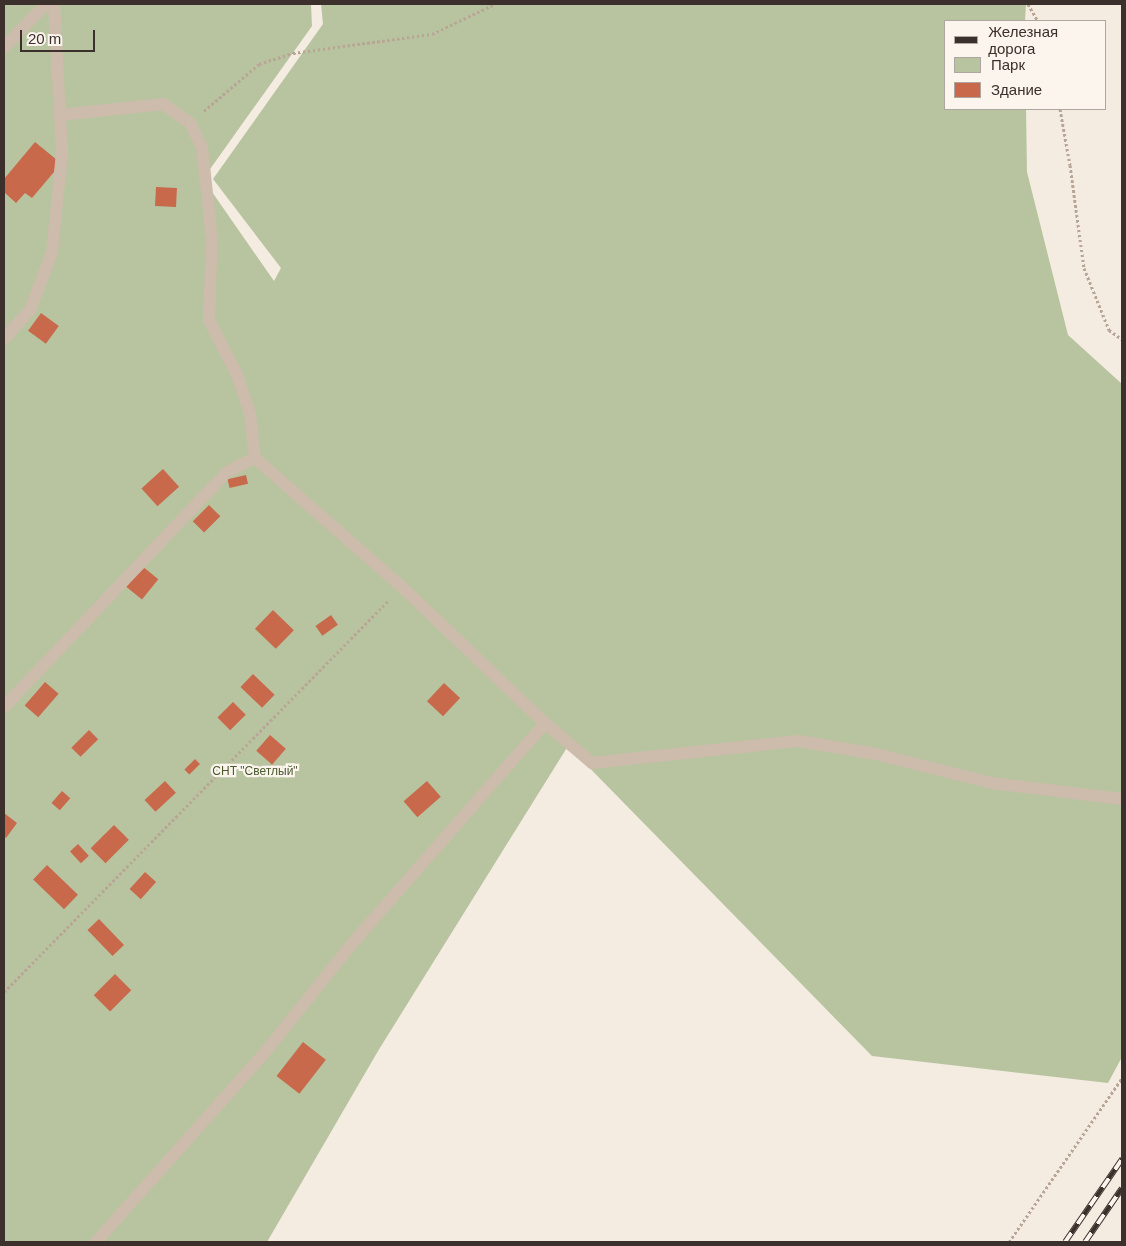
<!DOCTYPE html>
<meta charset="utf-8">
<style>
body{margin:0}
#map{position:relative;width:1126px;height:1246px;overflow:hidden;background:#f4ebe1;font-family:Arial,sans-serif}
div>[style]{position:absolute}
.green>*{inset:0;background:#b8c4a0}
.building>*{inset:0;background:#c8694b;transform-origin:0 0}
.path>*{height:3px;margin-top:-1.5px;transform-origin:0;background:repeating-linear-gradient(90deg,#b9a596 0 2.5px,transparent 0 5px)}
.service>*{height:12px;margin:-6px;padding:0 6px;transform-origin:6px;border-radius:6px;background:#cdbbac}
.rail>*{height:5.5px;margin-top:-2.75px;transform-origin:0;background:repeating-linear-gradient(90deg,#fbf5ee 0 11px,#3b302b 0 22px);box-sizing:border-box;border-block:1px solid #3b302b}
span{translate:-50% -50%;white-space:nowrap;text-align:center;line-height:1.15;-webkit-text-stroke:4.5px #fbf5ee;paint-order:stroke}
.park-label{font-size:12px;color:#4a5a2e}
.frame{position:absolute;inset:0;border:5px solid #3b302b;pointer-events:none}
.legend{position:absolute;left:944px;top:20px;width:162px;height:90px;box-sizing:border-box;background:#fbf5ee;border:1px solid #aea6a0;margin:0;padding:6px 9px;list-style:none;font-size:15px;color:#3b302b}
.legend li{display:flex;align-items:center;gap:10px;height:25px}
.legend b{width:25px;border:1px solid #aea6a0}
.scale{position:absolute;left:20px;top:30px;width:75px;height:22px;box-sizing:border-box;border:2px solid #3b302b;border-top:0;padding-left:6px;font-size:15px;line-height:18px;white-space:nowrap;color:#3b302b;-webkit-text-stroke:4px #fbf5ee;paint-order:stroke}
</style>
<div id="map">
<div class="green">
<div style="clip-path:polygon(4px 4px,311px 4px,312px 26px,203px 179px,274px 281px,281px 268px,213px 179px,323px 24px,321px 4px,1026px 4px,1025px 21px,945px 21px,945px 109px,1026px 109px,1027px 172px,1068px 335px,1122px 384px,1122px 1057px,1108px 1083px,872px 1056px,568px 746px,378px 1051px,267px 1242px,4px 1242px)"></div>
</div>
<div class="building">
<div style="clip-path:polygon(35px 142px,57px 160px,54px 172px,32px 198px,25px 193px,16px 203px,4px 192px,4px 179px)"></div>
<div style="left:156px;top:187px;width:21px;height:19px;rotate:3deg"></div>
<div style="left:41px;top:313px;width:22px;height:22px;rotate:36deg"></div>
<div style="left:163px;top:469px;width:24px;height:29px;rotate:48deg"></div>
<div style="left:246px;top:475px;width:9px;height:19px;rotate:77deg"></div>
<div style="left:209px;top:505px;width:16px;height:23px;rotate:45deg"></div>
<div style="left:142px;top:566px;width:21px;height:26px;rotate:39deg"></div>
<div style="left:273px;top:610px;width:29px;height:26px;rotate:44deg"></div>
<div style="left:331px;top:615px;width:12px;height:19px;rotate:55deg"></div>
<div style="left:253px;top:674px;width:30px;height:18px;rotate:44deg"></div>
<div style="left:45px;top:682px;width:18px;height:31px;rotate:41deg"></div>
<div style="left:444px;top:683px;width:22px;height:25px;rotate:43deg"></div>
<div style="left:233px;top:702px;width:18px;height:22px;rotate:45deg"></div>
<div style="left:89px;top:730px;width:13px;height:25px;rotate:45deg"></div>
<div style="left:270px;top:735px;width:21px;height:21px;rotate:41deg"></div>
<div style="left:195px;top:759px;width:7px;height:15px;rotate:45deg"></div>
<div style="left:165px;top:781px;width:16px;height:28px;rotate:47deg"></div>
<div style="left:427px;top:781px;width:21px;height:31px;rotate:49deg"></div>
<div style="left:62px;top:791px;width:11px;height:16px;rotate:41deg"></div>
<div style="clip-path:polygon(4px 813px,17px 823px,6px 838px,4px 836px)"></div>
<div style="left:114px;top:825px;width:21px;height:33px;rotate:45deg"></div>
<div style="left:78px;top:844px;width:16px;height:11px;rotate:47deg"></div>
<div style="left:47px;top:865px;width:43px;height:20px;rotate:44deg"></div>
<div style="left:145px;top:872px;width:15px;height:23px;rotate:42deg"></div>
<div style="left:99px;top:919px;width:36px;height:16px;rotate:46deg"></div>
<div style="left:115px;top:974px;width:23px;height:30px;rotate:45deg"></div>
<div style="left:303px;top:1042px;width:29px;height:43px;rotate:38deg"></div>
</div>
<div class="path">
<div style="left:1028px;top:4px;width:20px;rotate:60deg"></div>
<div style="left:1060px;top:109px;width:57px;rotate:79.9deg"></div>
<div style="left:1070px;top:165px;width:104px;rotate:82.3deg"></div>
<div style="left:1084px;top:268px;width:67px;rotate:68deg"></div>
<div style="left:1109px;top:330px;width:16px;rotate:35deg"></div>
<div style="left:204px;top:111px;width:72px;rotate:-40.5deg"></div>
<div style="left:259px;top:64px;width:36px;rotate:-18deg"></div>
<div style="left:293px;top:53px;width:140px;rotate:-7.8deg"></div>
<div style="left:432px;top:34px;width:70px;rotate:-25.5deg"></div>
<div style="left:4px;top:992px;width:549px;rotate:-45.52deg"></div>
<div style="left:1009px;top:1242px;width:199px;rotate:-55.4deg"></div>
</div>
<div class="service">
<div style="left:4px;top:47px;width:60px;rotate:-45.7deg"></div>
<div style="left:60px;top:115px;width:104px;rotate:-6.1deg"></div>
<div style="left:163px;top:104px;width:33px;rotate:35deg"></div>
<div style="left:190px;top:123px;width:28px;rotate:64deg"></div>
<div style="left:202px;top:148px;width:91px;rotate:83.7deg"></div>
<div style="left:212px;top:238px;width:82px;rotate:92.1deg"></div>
<div style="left:209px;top:320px;width:64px;rotate:63deg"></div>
<div style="left:238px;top:377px;width:38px;rotate:72deg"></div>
<div style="left:250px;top:413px;width:45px;rotate:83.7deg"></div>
<div style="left:4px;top:339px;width:39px;rotate:-48deg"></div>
<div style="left:30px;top:310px;width:61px;rotate:-68.9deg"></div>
<div style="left:52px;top:253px;width:101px;rotate:-84.3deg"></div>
<div style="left:62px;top:152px;width:148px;rotate:-93.1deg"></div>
<div style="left:4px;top:707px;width:324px;rotate:-46.5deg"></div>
<div style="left:227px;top:472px;width:31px;rotate:-27deg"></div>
<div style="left:255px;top:458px;width:196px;rotate:41.3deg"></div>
<div style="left:402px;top:587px;width:197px;rotate:43.6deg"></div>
<div style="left:545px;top:723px;width:62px;rotate:40.4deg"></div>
<div style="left:592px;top:763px;width:208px;rotate:-6.1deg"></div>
<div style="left:799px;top:741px;width:78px;rotate:9.6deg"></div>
<div style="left:876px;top:754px;width:120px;rotate:14deg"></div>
<div style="left:992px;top:783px;width:131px;rotate:7deg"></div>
<div style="left:96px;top:1242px;width:256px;rotate:-48.3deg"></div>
<div style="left:266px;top:1051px;width:134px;rotate:-51.3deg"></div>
<div style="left:350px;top:946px;width:296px;rotate:-48.8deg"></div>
</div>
<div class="rail">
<div style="left:1065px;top:1242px;width:101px;rotate:-55.5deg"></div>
<div style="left:1085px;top:1242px;width:65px;rotate:-55.6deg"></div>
</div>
<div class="park-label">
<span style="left:255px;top:772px">СНТ "Светлый"</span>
</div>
<div class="frame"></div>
<ul class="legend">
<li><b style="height:6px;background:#3b302b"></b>Железная дорога</li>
<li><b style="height:14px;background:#b8c4a0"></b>Парк</li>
<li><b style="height:14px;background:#c8694b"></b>Здание</li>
</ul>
<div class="scale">20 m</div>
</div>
